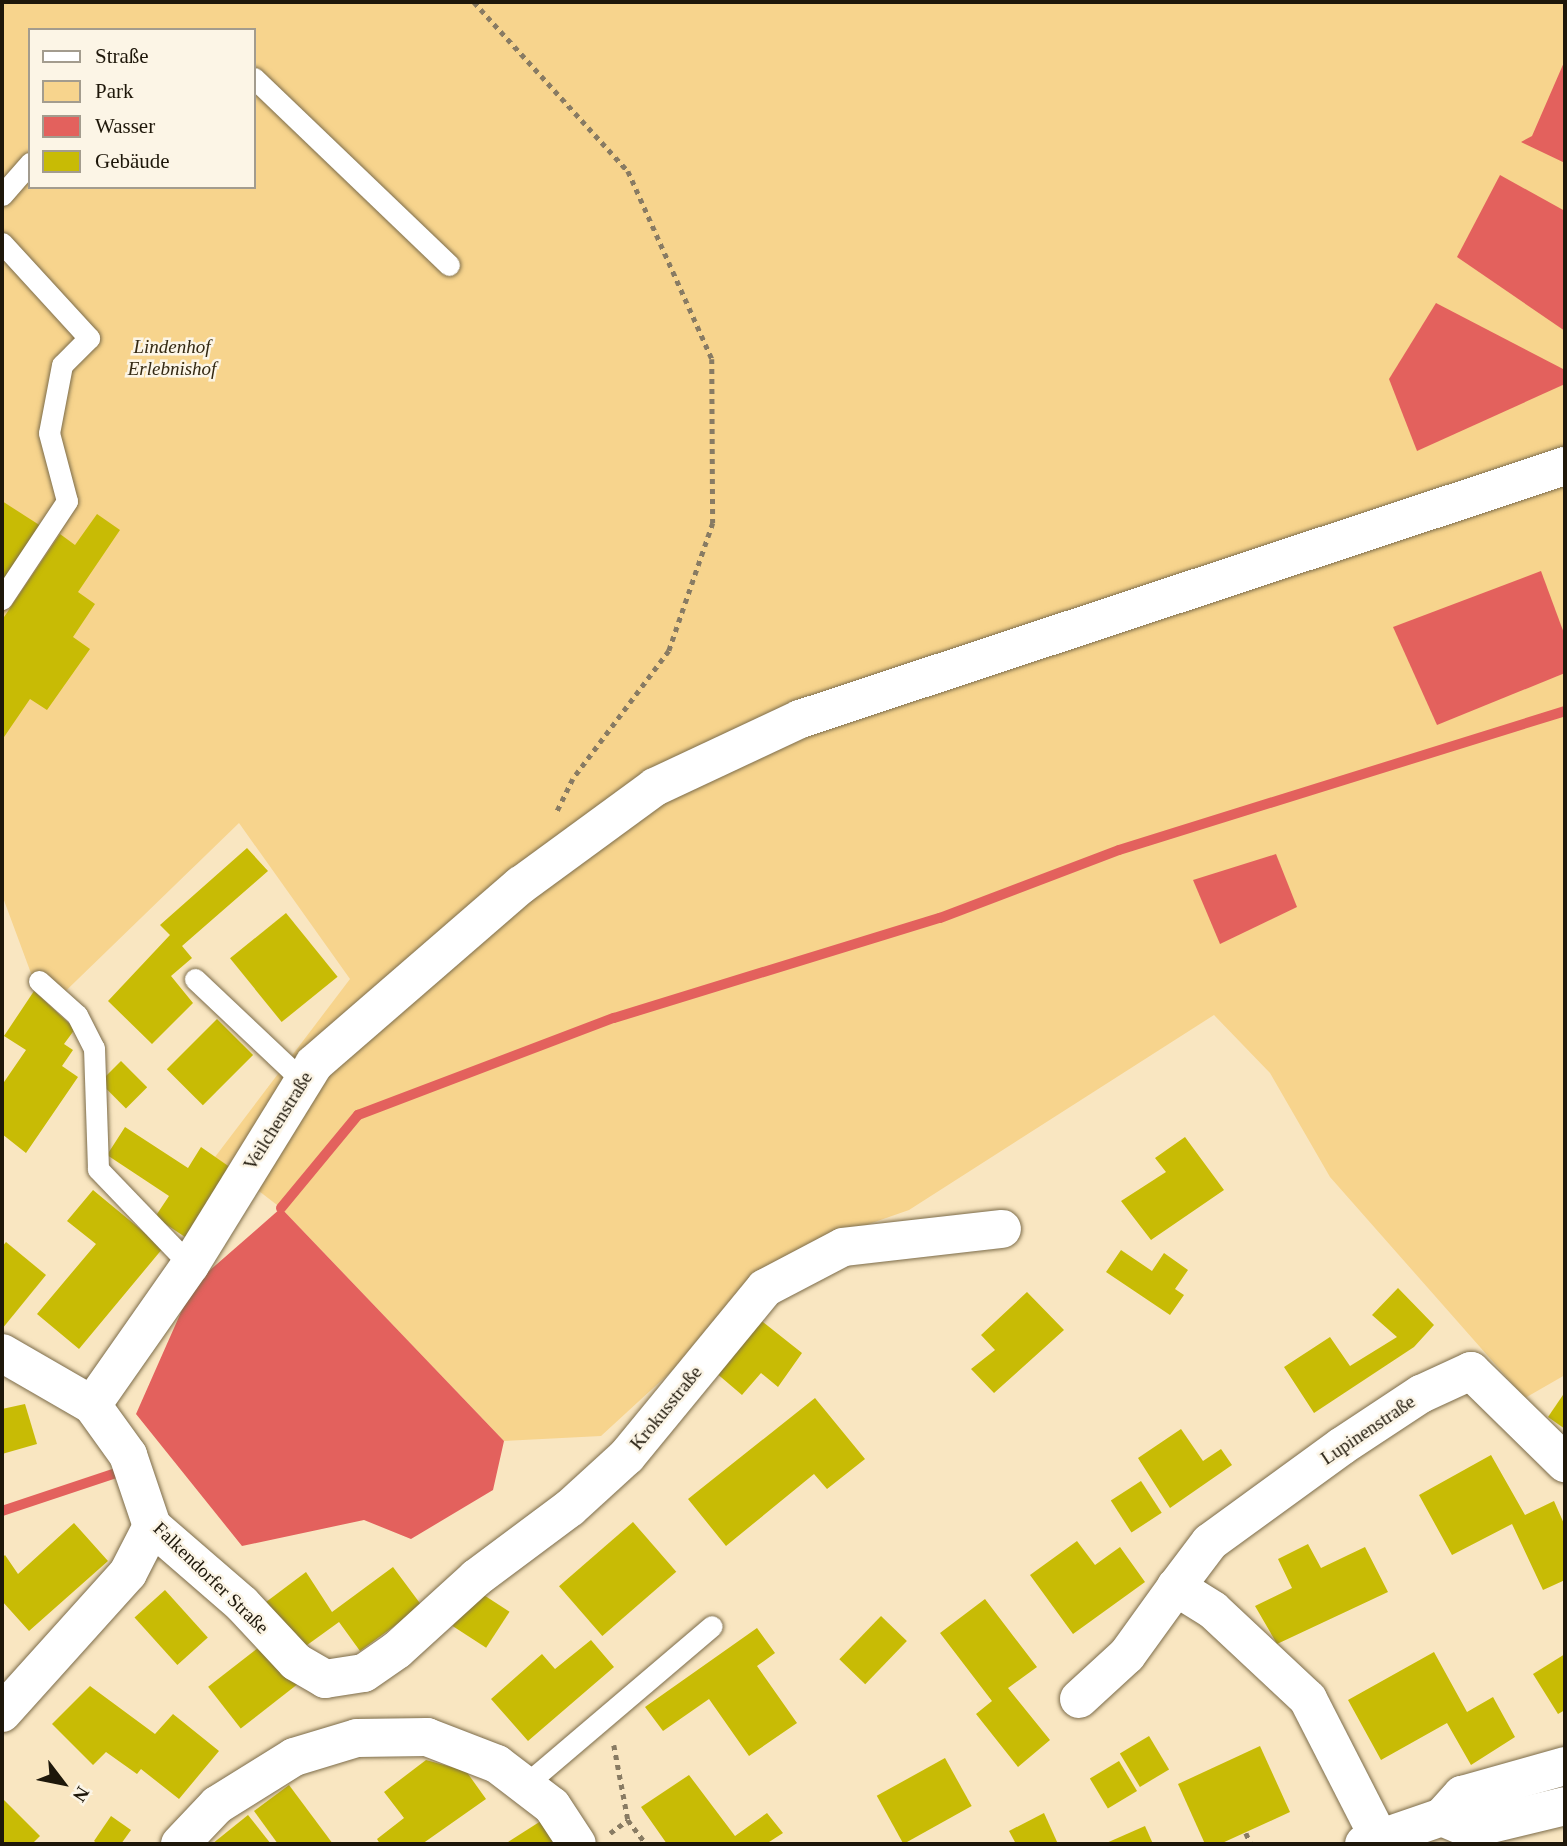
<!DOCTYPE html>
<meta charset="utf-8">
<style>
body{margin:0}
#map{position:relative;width:1567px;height:1846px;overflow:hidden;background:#f9e6c1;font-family:Georgia,serif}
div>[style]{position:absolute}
.green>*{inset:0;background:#f7d48d}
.water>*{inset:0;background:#e3615d}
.stream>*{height:10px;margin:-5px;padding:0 5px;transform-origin:5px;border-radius:5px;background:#e3615d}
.building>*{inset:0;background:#c8bb05;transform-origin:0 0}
.path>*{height:4.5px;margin-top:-2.25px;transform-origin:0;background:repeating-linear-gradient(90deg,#887b63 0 5px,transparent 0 10px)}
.roads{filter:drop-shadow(0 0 2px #7c6c4a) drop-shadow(0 0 2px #7c6c4a)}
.service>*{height:21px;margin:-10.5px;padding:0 10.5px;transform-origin:10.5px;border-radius:10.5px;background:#fff}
.minor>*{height:38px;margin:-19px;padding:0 19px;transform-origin:19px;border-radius:19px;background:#fff}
.secondary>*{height:38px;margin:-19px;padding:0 19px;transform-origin:19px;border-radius:19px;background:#fff}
span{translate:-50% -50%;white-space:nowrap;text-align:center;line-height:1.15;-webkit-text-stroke:5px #fcf5e6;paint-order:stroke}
.park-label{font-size:19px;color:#342913;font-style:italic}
.street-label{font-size:19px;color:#1e170a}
.frame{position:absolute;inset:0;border:4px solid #1e170a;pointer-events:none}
.legend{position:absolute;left:28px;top:28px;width:228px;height:161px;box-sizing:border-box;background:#fcf5e6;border:2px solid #a39c8e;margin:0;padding:9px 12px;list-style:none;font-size:21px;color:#1e170a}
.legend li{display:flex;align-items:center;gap:14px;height:35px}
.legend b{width:35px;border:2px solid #a39c8e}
.north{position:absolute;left:28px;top:1748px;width:70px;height:70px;-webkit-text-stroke:5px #fcf5e6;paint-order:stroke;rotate:122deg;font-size:19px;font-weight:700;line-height:28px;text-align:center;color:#1e170a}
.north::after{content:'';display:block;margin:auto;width:24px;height:32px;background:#1e170a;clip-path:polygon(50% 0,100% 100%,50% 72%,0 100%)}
</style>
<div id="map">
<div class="green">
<div style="clip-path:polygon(evenodd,2px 2px,1565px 2px,1565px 1375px,1525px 1398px,1330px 1177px,1270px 1073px,1214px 1015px,909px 1210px,809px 1245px,601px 1436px,504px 1441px,281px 1208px,215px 1157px,350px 979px,239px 823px,45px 1011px,2px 895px,2px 2px,30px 30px,254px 30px,254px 187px,30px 187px,30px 30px)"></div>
</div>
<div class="water">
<div style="clip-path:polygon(1565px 60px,1565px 163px,1521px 142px,1532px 136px)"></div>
<div style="clip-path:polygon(1500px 175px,1565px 211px,1565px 331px,1457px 257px)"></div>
<div style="clip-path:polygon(1436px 303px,1565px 370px,1565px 384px,1417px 451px,1389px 379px)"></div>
<div style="clip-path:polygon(1541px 571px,1565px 636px,1565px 673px,1437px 725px,1393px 627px)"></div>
<div style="clip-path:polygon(1276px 854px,1297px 907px,1220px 944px,1193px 880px)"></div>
<div style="clip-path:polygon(281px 1208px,504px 1441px,493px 1490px,411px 1539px,364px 1520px,242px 1546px,136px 1414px,193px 1285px)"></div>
</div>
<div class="stream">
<div style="left:281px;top:1208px;width:121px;rotate:-50.4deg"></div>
<div style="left:358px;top:1115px;width:274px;rotate:-20.8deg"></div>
<div style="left:614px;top:1018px;width:341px;rotate:-17.1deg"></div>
<div style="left:940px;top:918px;width:191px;rotate:-20.8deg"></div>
<div style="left:1119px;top:850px;width:467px;rotate:-17.3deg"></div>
<div style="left:2px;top:1511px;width:117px;rotate:-18.4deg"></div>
</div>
<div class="building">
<div style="clip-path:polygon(2px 501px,44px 528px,2px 588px)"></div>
<div style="clip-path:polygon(97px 514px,120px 530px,78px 592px,95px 604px,73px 637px,90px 649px,47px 710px,30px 699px,2px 740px,2px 620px,60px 534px,75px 545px)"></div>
<div style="clip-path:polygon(247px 848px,268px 871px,182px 946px,192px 958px,171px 976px,193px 1003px,152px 1044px,108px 1001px,170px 935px,160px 925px)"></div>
<div style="left:286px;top:913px;width:82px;height:72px;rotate:51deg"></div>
<div style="clip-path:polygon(34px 991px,75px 1029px,64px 1044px,73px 1050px,62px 1066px,78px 1077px,26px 1153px,2px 1134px,2px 1085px,26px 1050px,4px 1036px)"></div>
<div style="left:217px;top:1019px;width:51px;height:71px;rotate:45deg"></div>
<div style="left:121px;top:1061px;width:37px;height:30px;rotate:45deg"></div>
<div style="clip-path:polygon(125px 1127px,188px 1168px,201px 1147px,234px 1170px,188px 1239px,155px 1217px,169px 1196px,107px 1155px)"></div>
<div style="clip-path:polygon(1185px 1137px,1224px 1190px,1151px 1240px,1121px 1201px,1166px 1172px,1155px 1158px)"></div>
<div style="clip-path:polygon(93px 1190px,163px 1248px,79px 1349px,37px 1314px,96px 1244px,67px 1221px)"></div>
<div style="clip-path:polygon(6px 1242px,46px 1275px,2px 1329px,2px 1247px)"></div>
<div style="clip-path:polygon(1121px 1250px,1152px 1271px,1164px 1253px,1188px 1270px,1175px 1289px,1184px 1295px,1170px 1315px,1106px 1272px)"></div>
<div style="clip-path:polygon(1398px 1288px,1434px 1325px,1414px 1347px,1314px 1413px,1284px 1367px,1330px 1337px,1350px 1366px,1397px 1337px,1372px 1315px)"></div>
<div style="clip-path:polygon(1027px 1292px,1064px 1330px,994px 1393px,971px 1369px,995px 1350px,981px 1335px)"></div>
<div style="clip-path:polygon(759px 1319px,802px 1353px,778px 1387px,761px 1373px,742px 1395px,715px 1372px)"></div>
<div style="clip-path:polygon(1565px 1392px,1565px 1429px,1548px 1417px)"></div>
<div style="clip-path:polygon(815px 1398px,865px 1459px,827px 1489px,814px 1474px,726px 1546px,688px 1499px)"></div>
<div style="clip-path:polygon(25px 1404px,37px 1444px,2px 1454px,2px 1409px)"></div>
<div style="clip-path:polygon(1181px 1429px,1203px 1461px,1221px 1449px,1232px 1465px,1170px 1508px,1138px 1458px)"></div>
<div style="clip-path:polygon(1491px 1455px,1525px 1515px,1554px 1501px,1565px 1526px,1565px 1580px,1543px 1590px,1512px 1524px,1452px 1555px,1419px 1495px)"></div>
<div style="left:1141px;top:1481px;width:38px;height:36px;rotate:57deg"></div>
<div style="left:633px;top:1522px;width:66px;height:98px;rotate:49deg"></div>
<div style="clip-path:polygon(74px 1523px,108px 1561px,29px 1631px,2px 1601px,2px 1558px,5px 1555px,18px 1574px)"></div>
<div style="clip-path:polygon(1077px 1541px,1095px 1565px,1120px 1547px,1145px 1582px,1073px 1634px,1030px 1575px)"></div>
<div style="clip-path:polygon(1308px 1544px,1321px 1568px,1365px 1547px,1388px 1592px,1277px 1644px,1255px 1606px,1292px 1588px,1278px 1559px)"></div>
<div style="clip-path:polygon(393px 1567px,422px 1606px,360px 1651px,339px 1622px,303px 1648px,266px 1602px,306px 1572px,332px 1612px)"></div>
<div style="left:165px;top:1590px;width:64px;height:41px;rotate:48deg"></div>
<div style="left:476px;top:1590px;width:40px;height:43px;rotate:33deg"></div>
<div style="clip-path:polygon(985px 1599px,1037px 1667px,1008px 1688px,1050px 1740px,1018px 1767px,976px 1714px,992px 1701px,940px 1633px)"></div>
<div style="left:881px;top:1616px;width:36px;height:60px;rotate:44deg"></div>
<div style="clip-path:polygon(757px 1628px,775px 1653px,757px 1666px,797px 1723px,749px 1756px,709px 1699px,663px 1731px,645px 1707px)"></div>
<div style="left:268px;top:1640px;width:53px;height:76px;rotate:52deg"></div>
<div style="clip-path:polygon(591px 1640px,614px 1667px,528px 1741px,491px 1699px,542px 1654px,555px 1669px)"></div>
<div style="clip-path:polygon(1434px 1652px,1467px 1712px,1493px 1697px,1515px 1737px,1471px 1765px,1447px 1723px,1381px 1760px,1348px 1700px)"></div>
<div style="clip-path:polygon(1565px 1654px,1565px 1710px,1558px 1714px,1533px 1674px)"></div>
<div style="clip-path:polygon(90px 1686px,155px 1734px,173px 1714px,219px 1751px,179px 1799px,141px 1769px,137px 1774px,106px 1752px,93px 1765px,52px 1724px)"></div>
<div style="left:1149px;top:1736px;width:39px;height:34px;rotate:59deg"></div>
<div style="clip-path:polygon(1260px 1746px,1290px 1812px,1220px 1844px,1205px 1844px,1178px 1784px)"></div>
<div style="left:945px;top:1758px;width:55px;height:78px;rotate:61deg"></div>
<div style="clip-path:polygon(426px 1760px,466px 1771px,486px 1799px,422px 1844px,380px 1844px,377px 1839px,404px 1818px,384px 1792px)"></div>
<div style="left:1119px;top:1761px;width:35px;height:34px;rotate:59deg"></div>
<div style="clip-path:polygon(689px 1775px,735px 1836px,767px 1813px,783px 1833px,766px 1844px,667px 1844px,641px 1807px)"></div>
<div style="clip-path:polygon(289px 1785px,333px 1844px,278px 1844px,254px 1811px)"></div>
<div style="clip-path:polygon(2px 1798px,40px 1836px,32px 1844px,2px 1844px)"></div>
<div style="clip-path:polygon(1044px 1813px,1058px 1844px,1016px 1844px,1009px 1831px)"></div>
<div style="clip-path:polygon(248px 1815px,271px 1844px,212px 1844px)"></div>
<div style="clip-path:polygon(111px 1816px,131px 1830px,121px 1844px,98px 1844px,94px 1841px)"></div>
<div style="clip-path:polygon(544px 1819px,561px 1844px,505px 1844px)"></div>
<div style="clip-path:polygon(1145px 1826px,1153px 1844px,1104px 1844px)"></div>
</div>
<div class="path">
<div style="left:474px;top:2px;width:229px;rotate:47.7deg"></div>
<div style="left:628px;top:171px;width:206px;rotate:65.9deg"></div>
<div style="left:712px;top:359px;width:164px;rotate:89.7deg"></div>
<div style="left:713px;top:523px;width:135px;rotate:109deg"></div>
<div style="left:669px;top:651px;width:160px;rotate:126.9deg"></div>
<div style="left:573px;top:779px;width:37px;rotate:116deg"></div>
<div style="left:614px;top:1745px;width:76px;rotate:79.4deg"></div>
<div style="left:610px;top:1833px;width:22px;rotate:-36deg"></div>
<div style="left:628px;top:1820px;width:30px;rotate:53deg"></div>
<div style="left:1246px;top:1833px;width:12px;rotate:66deg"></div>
</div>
<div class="roads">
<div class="service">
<div style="left:254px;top:78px;width:270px;rotate:43.8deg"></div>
<div style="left:2px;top:195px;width:43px;rotate:-48.8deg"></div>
<div style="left:2px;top:243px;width:129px;rotate:47.5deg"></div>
<div style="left:89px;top:338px;width:38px;rotate:135deg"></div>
<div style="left:62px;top:365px;width:69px;rotate:100.8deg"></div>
<div style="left:49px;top:433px;width:70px;rotate:75.2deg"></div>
<div style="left:67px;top:501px;width:118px;rotate:123.6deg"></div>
<div style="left:195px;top:979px;width:149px;rotate:43.4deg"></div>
<div style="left:39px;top:981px;width:51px;rotate:41.8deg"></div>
<div style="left:77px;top:1015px;width:37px;rotate:63deg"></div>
<div style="left:94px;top:1048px;width:121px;rotate:88.1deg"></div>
<div style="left:98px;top:1169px;width:133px;rotate:46.2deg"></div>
<div style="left:525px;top:1785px;width:245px;rotate:-40.4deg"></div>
</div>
<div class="minor">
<div style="left:2px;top:1353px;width:104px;rotate:30deg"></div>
<div style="left:92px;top:1405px;width:62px;rotate:54.2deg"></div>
<div style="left:128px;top:1455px;width:75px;rotate:71.3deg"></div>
<div style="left:152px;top:1526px;width:119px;rotate:40.9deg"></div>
<div style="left:242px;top:1604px;width:79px;rotate:47deg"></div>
<div style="left:296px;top:1662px;width:34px;rotate:30deg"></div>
<div style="left:325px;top:1679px;width:39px;rotate:-9deg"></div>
<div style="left:364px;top:1673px;width:40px;rotate:-34.9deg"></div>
<div style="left:397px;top:1650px;width:107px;rotate:-42.3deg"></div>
<div style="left:476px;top:1578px;width:117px;rotate:-36.7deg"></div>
<div style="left:570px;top:1508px;width:77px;rotate:-42.4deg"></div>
<div style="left:627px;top:1456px;width:217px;rotate:-50.6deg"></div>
<div style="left:765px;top:1288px;width:88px;rotate:-27.7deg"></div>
<div style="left:843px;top:1247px;width:160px;rotate:-6.5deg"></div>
<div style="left:92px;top:1405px;width:171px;rotate:-55deg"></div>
<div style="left:190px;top:1265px;width:236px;rotate:-58.3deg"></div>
<div style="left:314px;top:1064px;width:274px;rotate:-40.9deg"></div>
<div style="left:521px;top:885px;width:166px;rotate:-36.2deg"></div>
<div style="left:655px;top:787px;width:160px;rotate:-25.1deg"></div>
<div style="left:800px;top:719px;width:806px;rotate:-18.3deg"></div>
<div style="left:1079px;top:1699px;width:65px;rotate:-42.5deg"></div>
<div style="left:1127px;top:1655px;width:84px;rotate:-54.2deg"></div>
<div style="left:2px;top:1713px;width:188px;rotate:-48deg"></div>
<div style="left:128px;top:1573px;width:53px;rotate:-62.9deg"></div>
<div style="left:1379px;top:1838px;width:156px;rotate:-117.1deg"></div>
<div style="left:1308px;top:1699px;width:130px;rotate:-136.9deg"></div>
<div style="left:1213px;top:1610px;width:44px;rotate:-148.1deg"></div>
<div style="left:1176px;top:1587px;width:56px;rotate:-52.9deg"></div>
<div style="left:1210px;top:1542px;width:163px;rotate:-36deg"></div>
<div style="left:1342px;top:1446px;width:95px;rotate:-33.4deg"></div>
<div style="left:1421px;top:1394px;width:55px;rotate:-24.7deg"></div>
<div style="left:1471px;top:1371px;width:132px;rotate:44.4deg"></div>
</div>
<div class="secondary">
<div style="left:1442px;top:1817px;width:30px;rotate:23deg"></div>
<div style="left:1470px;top:1829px;width:98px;rotate:-13.6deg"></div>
<div style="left:180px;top:1844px;width:54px;rotate:-46.5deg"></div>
<div style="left:217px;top:1805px;width:91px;rotate:-31.9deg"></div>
<div style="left:294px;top:1757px;width:66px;rotate:-16.8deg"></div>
<div style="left:357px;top:1738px;width:70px;rotate:-0.8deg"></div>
<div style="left:427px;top:1737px;width:75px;rotate:21.1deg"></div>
<div style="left:497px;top:1764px;width:69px;rotate:37.4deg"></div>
<div style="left:552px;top:1806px;width:45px;rotate:56.7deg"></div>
<div style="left:1364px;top:1844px;width:83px;rotate:-19.1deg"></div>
<div style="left:1442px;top:1817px;width:30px;rotate:-48deg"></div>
<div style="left:1462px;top:1795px;width:107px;rotate:-15.7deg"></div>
</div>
</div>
<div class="park-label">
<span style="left:172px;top:358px">Lindenhof<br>Erlebnishof</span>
</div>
<div class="street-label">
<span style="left:278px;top:1121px;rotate:-58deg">Veilchenstraße</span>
<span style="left:666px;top:1408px;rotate:-51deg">Krokusstraße</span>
<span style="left:1368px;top:1430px;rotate:-34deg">Lupinenstraße</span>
<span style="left:211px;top:1578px;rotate:44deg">Falkendorfer Straße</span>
</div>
<div class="frame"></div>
<ul class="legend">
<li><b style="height:9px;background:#fff"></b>Straße</li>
<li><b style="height:19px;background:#f7d48d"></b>Park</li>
<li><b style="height:19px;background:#e3615d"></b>Wasser</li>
<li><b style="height:19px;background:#c8bb05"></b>Gebäude</li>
</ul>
<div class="north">N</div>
</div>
